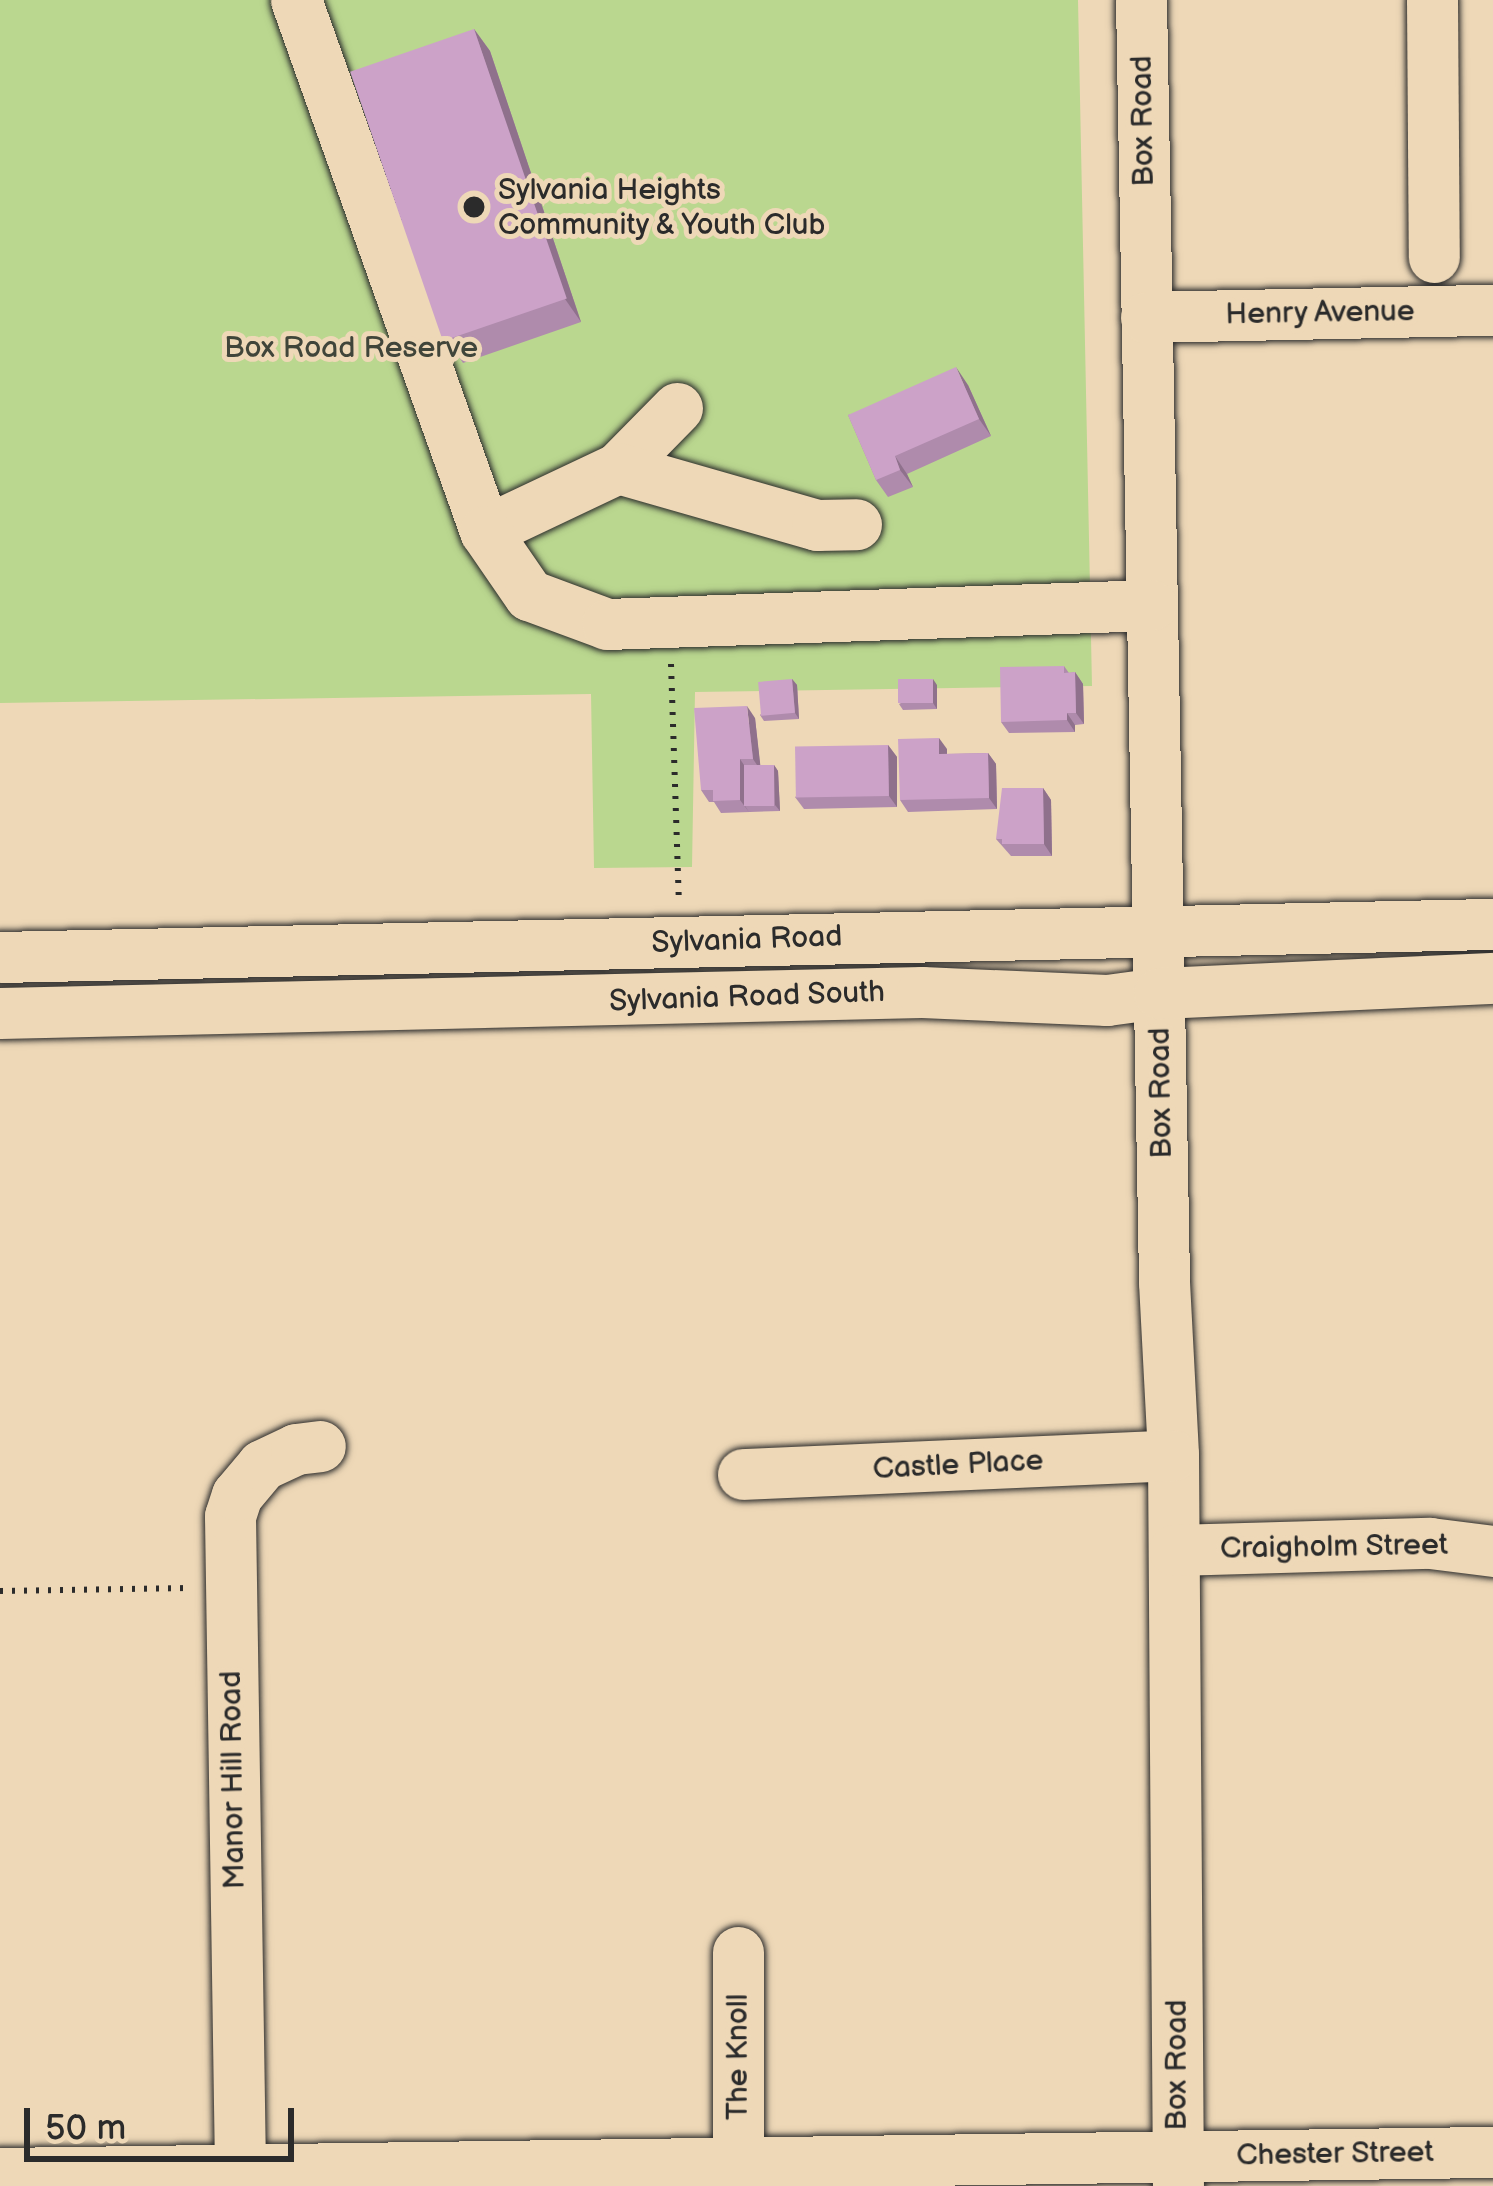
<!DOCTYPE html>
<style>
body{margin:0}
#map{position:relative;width:1493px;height:2186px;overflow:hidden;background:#eed8b7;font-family:"Balsamiq Sans",sans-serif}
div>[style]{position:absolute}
.green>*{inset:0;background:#bad78f}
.path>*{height:6px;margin-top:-3px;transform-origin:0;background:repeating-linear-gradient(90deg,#2b2b2b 0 3px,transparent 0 12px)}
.roads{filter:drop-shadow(0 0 3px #2b2b2b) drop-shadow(0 0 3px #2b2b2b)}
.minor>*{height:51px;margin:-25.5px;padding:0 25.5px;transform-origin:25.5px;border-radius:25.5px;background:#eed8b7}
.wall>*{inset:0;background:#af8bac}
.shaded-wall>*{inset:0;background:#8f718c}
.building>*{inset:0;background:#cca2c8;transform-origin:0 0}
.dots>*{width:33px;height:33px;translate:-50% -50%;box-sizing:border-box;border:6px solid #eed8b7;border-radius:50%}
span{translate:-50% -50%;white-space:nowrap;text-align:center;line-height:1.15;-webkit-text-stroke:10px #eed8b7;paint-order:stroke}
.street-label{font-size:30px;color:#2b2b2b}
.poi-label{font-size:30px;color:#2b2b2b}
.left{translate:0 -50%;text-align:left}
.park-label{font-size:30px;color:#40453a}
.scale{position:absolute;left:24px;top:2108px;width:270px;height:54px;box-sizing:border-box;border:6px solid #2b2b2b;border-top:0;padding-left:15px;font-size:36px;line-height:42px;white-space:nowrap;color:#2b2b2b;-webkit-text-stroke:9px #eed8b7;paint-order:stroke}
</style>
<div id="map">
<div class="green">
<div style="clip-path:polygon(0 0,1078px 0,1092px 686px,695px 692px,692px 867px,594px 868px,591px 694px,0 703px)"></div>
</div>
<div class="path">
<div style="left:671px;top:664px;width:239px;rotate:88.1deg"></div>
<div style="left:0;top:1591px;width:189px;rotate:-0.9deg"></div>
</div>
<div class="roads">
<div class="minor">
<div style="left:296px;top:0;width:564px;rotate:70.41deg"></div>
<div style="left:1141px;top:0;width:1282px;rotate:88.97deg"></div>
<div style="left:1164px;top:1282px;width:173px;rotate:87deg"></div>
<div style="left:1173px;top:1455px;width:731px;rotate:89.61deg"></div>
<div style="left:1432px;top:0;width:257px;rotate:89.6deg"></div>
<div style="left:1146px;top:317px;width:347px;rotate:-1.2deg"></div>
<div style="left:677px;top:408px;width:84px;rotate:134.5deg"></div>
<div style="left:618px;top:468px;width:147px;rotate:154.7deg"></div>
<div style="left:485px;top:531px;width:78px;rotate:55.5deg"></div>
<div style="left:529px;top:595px;width:83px;rotate:20.4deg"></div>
<div style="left:607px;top:624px;width:544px;rotate:-2deg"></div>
<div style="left:618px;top:468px;width:207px;rotate:16deg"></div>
<div style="left:817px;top:525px;width:39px;rotate:-1deg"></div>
<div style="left:0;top:957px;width:1493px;rotate:-1.27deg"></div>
<div style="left:0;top:1013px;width:922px;rotate:-1.3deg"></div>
<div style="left:922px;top:992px;width:185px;rotate:2.5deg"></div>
<div style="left:1107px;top:1000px;width:52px;rotate:-7.7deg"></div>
<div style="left:1159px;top:993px;width:334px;rotate:-2.6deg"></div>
<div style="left:743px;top:1474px;width:430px;rotate:-2.5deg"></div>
<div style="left:1174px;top:1550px;width:256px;rotate:-1.6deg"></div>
<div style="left:1430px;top:1543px;width:64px;rotate:7.2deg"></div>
<div style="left:738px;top:2161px;width:209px;rotate:-90deg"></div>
<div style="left:240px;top:2168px;width:652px;rotate:-90.88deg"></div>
<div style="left:230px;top:1516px;width:22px;rotate:-72deg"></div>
<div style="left:237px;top:1495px;width:39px;rotate:-50deg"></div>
<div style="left:262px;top:1465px;width:38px;rotate:-25deg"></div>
<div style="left:296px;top:1449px;width:24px;rotate:-7deg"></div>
<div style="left:0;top:2173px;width:1493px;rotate:-0.81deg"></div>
</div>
</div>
<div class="wall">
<div style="clip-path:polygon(474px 29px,490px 51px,581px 322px,463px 363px,447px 340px)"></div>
<div style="clip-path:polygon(968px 385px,991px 436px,907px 474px,913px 487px,888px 497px,876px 480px,848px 415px)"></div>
<div style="clip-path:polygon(1064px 666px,1069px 673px,1075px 672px,1083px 684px,1084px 724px,1075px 725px,1075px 732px,1009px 733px,1001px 722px)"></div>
<div style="clip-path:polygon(792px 679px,797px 685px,799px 719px,764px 721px,760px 715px)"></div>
<div style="clip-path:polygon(937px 685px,937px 709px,903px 710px,899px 704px)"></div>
<div style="clip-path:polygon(755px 718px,760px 765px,774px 765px,778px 771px,780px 811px,721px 813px,714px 802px,709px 802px,701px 790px)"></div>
<div style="clip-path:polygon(888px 745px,897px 757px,897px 807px,804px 809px,795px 797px)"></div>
<div style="clip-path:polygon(947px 749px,947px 754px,988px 753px,996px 764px,997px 809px,908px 812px,900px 800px)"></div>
<div style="clip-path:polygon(1043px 788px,1051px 800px,1052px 856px,1011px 856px,996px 839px)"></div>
</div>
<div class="shaded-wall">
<div style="clip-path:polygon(474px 29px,490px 51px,581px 322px,565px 299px)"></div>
<div style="clip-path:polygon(956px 367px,968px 385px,991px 436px,979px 419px)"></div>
<div style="clip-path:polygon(895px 456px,907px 474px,913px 487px,900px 470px)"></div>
<div style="clip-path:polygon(1075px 672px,1083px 684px,1084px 724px,1076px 713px)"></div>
<div style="clip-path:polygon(792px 679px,797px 685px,799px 719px,795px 713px)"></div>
<div style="clip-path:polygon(933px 679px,937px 685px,937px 709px,933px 703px)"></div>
<div style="clip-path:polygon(747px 706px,755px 718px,761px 771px,753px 759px)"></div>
<div style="clip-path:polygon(1067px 713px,1075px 725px,1075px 732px,1067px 720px)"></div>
<div style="clip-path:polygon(939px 738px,947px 749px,947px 766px,939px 754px)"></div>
<div style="clip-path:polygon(888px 745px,897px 757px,897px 807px,889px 796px)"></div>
<div style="clip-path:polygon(988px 753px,996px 764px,997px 809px,989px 798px)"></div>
<div style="clip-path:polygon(740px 759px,748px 771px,745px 806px,749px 812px,740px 800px)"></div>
<div style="clip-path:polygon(774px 765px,778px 771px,780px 811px,775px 805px)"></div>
<div style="clip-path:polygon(1043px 788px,1051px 800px,1052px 856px,1044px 844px)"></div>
</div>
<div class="building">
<div style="left:474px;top:29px;width:285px;height:131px;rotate:71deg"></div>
<div style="clip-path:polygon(956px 367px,979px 419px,895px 456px,900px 470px,876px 480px,848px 415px)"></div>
<div style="clip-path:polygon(1064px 666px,1064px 673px,1075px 672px,1076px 713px,1067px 713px,1067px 720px,1001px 722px,1000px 667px)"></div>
<div style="left:792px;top:679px;width:34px;height:34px;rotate:85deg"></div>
<div style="left:933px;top:679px;width:24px;height:35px;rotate:90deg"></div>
<div style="clip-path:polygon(747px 706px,753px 759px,740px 759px,740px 800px,713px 801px,713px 790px,701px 790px,694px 708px)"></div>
<div style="clip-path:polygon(939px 738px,939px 754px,988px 753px,989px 798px,900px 800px,898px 739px)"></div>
<div style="left:888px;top:745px;width:51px;height:93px;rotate:89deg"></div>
<div style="left:744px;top:765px;width:30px;height:41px"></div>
<div style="clip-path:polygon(1002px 788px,1043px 788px,1044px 844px,1002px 844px,1002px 839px,996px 839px)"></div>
</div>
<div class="dots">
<div style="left:474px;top:207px;background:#2b2b2b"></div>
</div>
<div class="street-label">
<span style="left:1143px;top:121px;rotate:-91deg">Box Road</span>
<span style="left:1320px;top:313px;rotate:-1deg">Henry Avenue</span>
<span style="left:747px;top:940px;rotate:-2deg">Sylvania Road</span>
<span style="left:747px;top:997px;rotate:-2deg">Sylvania Road South</span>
<span style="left:1161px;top:1093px;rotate:-91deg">Box Road</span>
<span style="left:958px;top:1465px;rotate:-3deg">Castle Place</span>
<span style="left:1334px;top:1547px;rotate:-1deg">Craigholm Street</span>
<span style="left:233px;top:1780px;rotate:-91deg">Manor Hill Road</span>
<span style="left:738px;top:2057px;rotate:-90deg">The Knoll</span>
<span style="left:1177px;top:2065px;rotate:-90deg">Box Road</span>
<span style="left:1335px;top:2154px;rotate:-1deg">Chester Street</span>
</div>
<div class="poi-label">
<span class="left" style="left:498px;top:207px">Sylvania Heights<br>Community &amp; Youth Club</span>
</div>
<div class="park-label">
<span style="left:351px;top:348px">Box Road Reserve</span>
</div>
<div class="scale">50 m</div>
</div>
